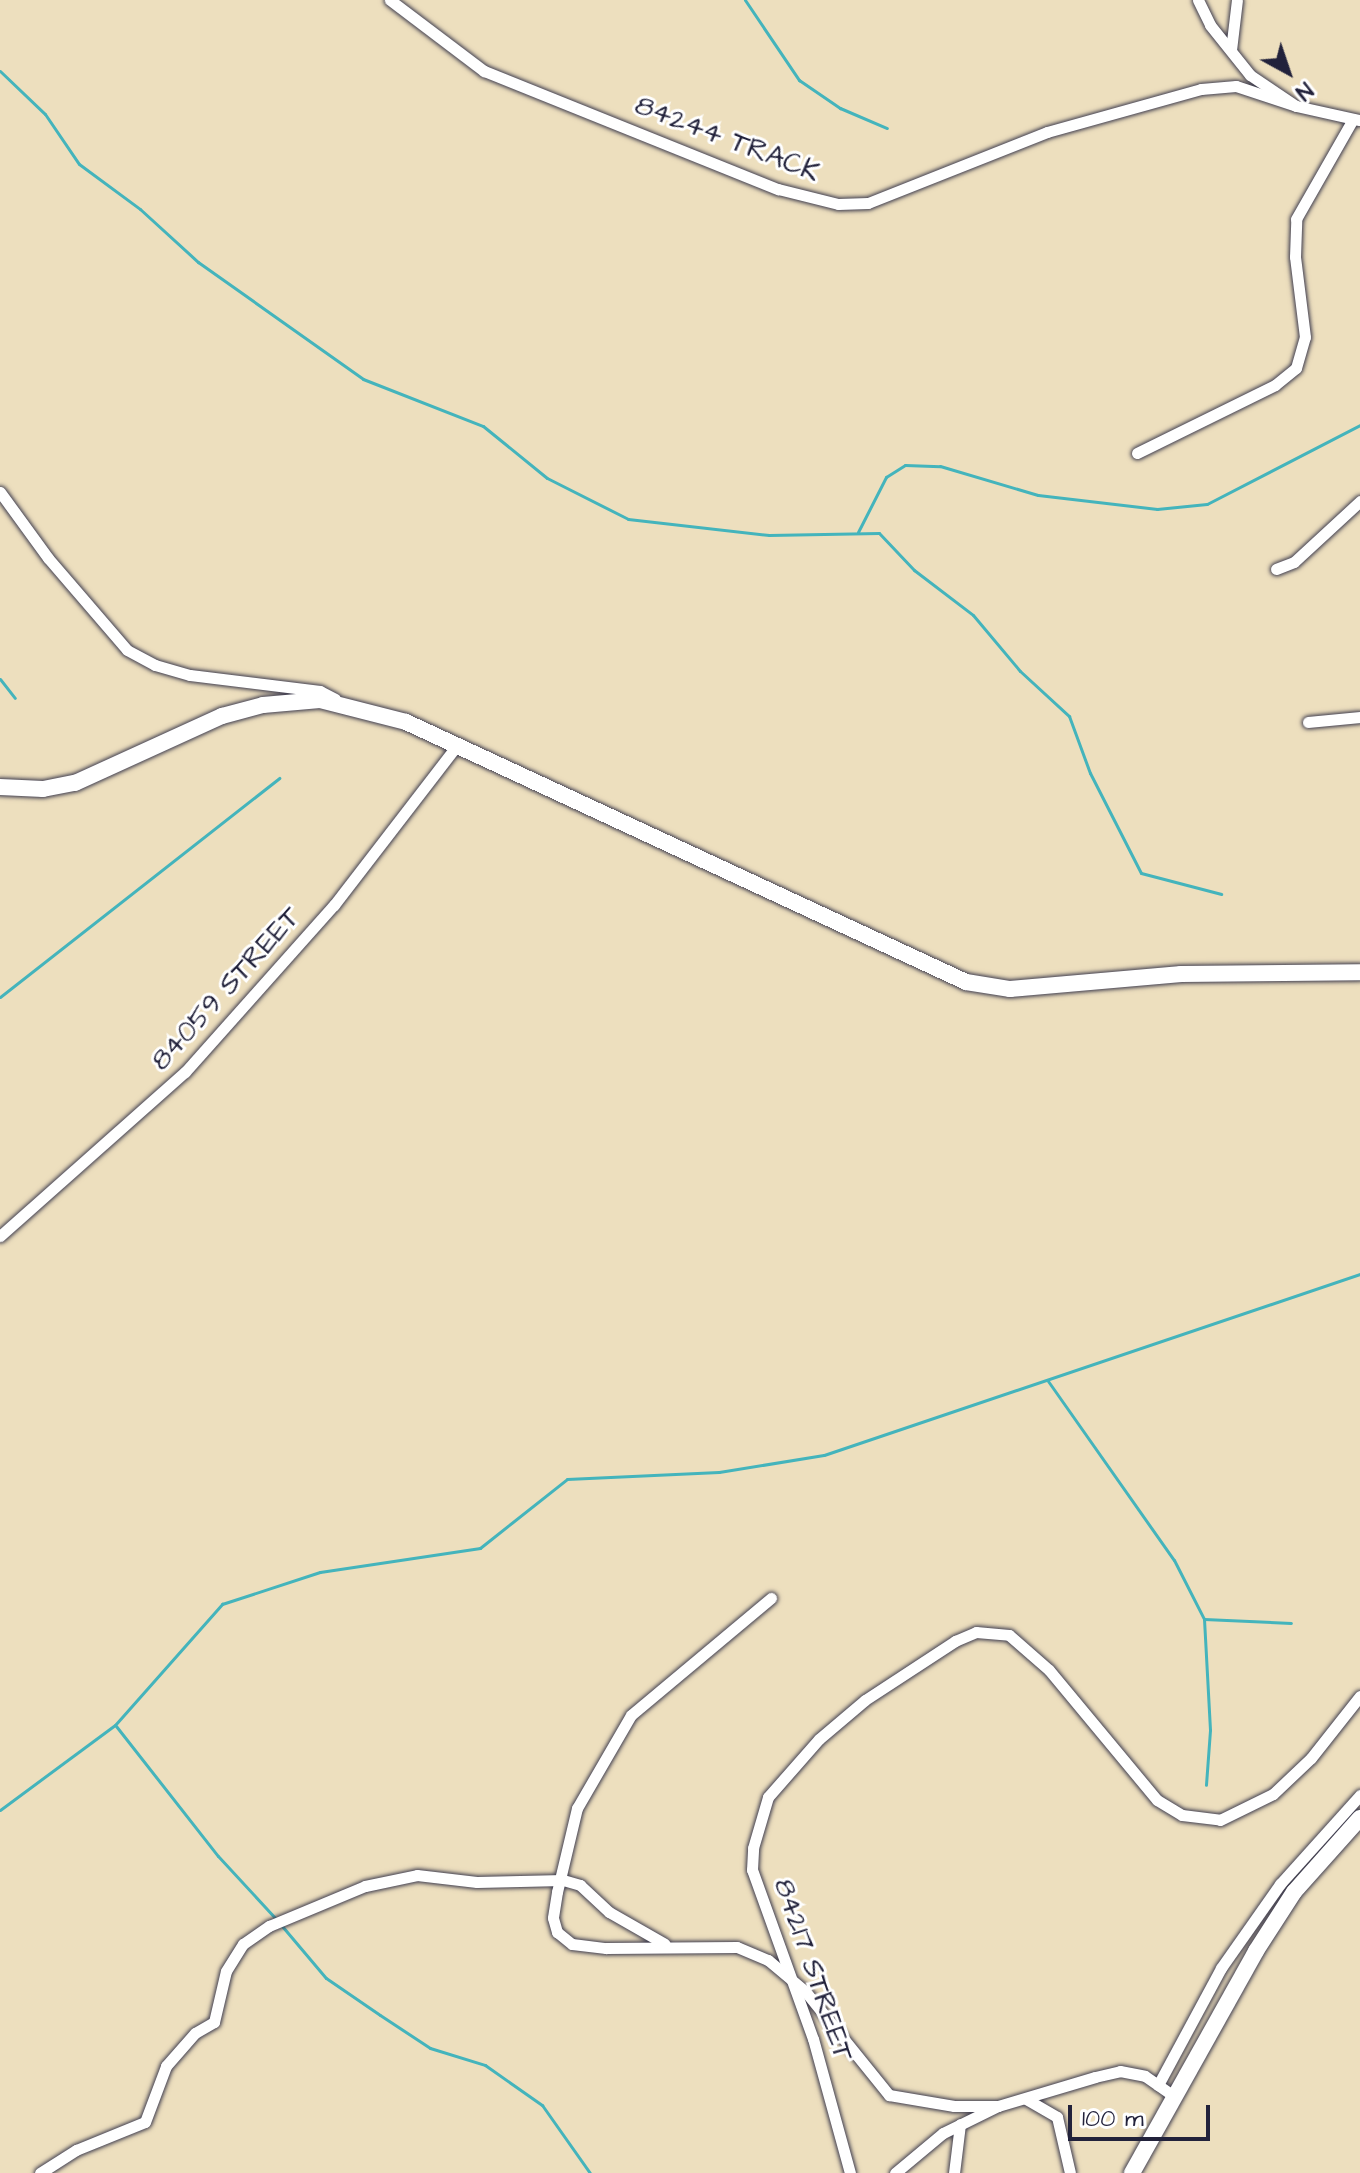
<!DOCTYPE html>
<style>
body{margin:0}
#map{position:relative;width:1360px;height:2173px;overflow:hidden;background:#eddfbe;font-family:"Architects Daughter",sans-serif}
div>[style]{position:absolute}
.stream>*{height:3px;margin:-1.5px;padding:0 1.5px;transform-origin:1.5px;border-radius:1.5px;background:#44b4bc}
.roads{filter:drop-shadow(0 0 2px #403e4f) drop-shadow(0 0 2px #403e4f)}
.street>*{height:11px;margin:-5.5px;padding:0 5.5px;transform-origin:5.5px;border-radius:5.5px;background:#fff}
.secondary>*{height:16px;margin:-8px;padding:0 8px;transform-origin:8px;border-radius:8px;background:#fff}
span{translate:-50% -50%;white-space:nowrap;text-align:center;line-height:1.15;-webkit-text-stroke:6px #fff;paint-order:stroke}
.street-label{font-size:28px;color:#22223b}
.north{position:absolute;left:1248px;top:32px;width:80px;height:80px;-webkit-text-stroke:6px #fff;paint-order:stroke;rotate:140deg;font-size:22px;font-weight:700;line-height:32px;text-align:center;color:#22223b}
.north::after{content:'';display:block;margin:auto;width:28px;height:36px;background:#22223b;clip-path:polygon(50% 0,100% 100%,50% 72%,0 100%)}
.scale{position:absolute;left:1068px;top:2105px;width:142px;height:36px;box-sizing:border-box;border:4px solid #22223b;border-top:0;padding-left:10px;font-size:24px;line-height:28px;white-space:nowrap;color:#22223b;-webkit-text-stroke:6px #fff;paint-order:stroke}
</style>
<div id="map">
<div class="stream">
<div style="left:745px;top:0;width:97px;rotate:56deg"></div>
<div style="left:799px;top:80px;width:50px;rotate:34.3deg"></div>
<div style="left:840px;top:108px;width:51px;rotate:23.1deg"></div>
<div style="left:0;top:71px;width:62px;rotate:43.7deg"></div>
<div style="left:45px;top:114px;width:60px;rotate:55.8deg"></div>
<div style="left:79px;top:164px;width:76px;rotate:36.4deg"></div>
<div style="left:140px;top:209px;width:79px;rotate:42.4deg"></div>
<div style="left:198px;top:262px;width:202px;rotate:35.3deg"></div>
<div style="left:363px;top:379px;width:129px;rotate:21.4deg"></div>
<div style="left:483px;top:426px;width:82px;rotate:39.1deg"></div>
<div style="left:547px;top:478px;width:91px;rotate:26.8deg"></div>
<div style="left:628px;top:519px;width:142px;rotate:6.5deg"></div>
<div style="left:769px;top:535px;width:110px;rotate:-1deg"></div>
<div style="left:879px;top:533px;width:51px;rotate:46.6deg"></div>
<div style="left:914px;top:570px;width:74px;rotate:37.3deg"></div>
<div style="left:973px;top:615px;width:73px;rotate:50deg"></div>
<div style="left:1020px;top:671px;width:67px;rotate:42.6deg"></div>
<div style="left:1069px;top:716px;width:61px;rotate:69.8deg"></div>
<div style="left:1090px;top:773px;width:112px;rotate:63deg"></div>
<div style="left:1141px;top:873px;width:83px;rotate:14.7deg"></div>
<div style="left:858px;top:532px;width:62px;rotate:-63deg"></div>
<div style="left:886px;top:477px;width:22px;rotate:-32deg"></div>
<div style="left:905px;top:465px;width:35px;rotate:2deg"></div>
<div style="left:940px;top:466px;width:102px;rotate:16.5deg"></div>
<div style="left:1038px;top:495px;width:120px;rotate:6.7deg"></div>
<div style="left:1157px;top:509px;width:50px;rotate:-5.7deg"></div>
<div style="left:1207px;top:504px;width:172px;rotate:-27.3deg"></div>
<div style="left:0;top:679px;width:24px;rotate:52deg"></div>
<div style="left:0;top:997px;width:355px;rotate:-38.1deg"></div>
<div style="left:1048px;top:1381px;width:219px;rotate:54.9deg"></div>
<div style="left:1174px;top:1560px;width:66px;rotate:63deg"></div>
<div style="left:1204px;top:1619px;width:111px;rotate:86.9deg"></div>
<div style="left:1210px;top:1730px;width:55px;rotate:94.2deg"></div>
<div style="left:1204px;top:1619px;width:87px;rotate:2.6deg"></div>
<div style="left:116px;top:1726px;width:165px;rotate:51.9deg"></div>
<div style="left:218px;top:1856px;width:87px;rotate:47.3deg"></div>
<div style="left:0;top:1810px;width:143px;rotate:-36.5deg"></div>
<div style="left:115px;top:1725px;width:162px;rotate:-48.5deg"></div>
<div style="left:222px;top:1604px;width:103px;rotate:-18.1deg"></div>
<div style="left:320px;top:1572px;width:162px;rotate:-8.5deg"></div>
<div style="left:480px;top:1548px;width:111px;rotate:-38.4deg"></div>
<div style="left:567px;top:1479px;width:152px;rotate:-2.6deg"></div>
<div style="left:719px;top:1472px;width:106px;rotate:-9.2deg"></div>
<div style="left:824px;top:1455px;width:566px;rotate:-18.66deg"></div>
<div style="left:282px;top:1926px;width:68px;rotate:49.8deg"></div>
<div style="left:326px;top:1978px;width:65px;rotate:34.4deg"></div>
<div style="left:380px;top:2015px;width:60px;rotate:33.4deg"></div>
<div style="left:430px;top:2048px;width:58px;rotate:17.2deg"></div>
<div style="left:485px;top:2065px;width:70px;rotate:35.1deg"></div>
<div style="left:542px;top:2105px;width:83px;rotate:54.8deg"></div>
</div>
<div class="roads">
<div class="street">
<div style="left:390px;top:0;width:118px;rotate:37.1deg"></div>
<div style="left:484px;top:71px;width:317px;rotate:21.9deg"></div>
<div style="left:778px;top:189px;width:62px;rotate:14deg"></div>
<div style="left:838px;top:204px;width:30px;rotate:-2deg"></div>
<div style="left:868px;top:203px;width:193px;rotate:-21.6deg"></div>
<div style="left:1047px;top:132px;width:160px;rotate:-15.6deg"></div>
<div style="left:1201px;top:89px;width:35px;rotate:-5deg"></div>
<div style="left:1236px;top:86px;width:63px;rotate:18.4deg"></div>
<div style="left:1198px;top:0;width:28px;rotate:64deg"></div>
<div style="left:1210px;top:25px;width:64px;rotate:51.3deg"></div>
<div style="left:1250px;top:75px;width:55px;rotate:34deg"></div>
<div style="left:1296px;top:106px;width:65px;rotate:12.5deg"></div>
<div style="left:1231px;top:50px;width:50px;rotate:-83.2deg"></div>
<div style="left:1137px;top:453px;width:154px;rotate:-26.2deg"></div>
<div style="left:1275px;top:385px;width:27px;rotate:-39deg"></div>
<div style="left:1296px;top:368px;width:32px;rotate:-74deg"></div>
<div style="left:1305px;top:337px;width:81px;rotate:-97.1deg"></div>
<div style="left:1295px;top:257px;width:38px;rotate:-88deg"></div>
<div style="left:1296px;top:219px;width:115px;rotate:-60.3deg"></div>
<div style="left:0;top:492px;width:82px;rotate:54deg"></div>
<div style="left:48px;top:558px;width:121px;rotate:49.3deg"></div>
<div style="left:127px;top:650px;width:32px;rotate:28deg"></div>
<div style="left:155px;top:665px;width:36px;rotate:16deg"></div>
<div style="left:190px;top:675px;width:131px;rotate:7deg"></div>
<div style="left:320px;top:691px;width:17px;rotate:28deg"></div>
<div style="left:1276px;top:569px;width:19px;rotate:-21deg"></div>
<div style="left:1294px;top:562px;width:90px;rotate:-42.7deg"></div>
<div style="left:1308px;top:722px;width:52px;rotate:-5.5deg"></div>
<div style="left:0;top:1236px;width:247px;rotate:-41.6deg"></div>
<div style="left:185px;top:1072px;width:224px;rotate:-48.3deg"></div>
<div style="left:334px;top:905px;width:202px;rotate:-52.4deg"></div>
<div style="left:771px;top:1598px;width:182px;rotate:140.1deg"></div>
<div style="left:631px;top:1715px;width:108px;rotate:120.1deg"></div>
<div style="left:577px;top:1808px;width:86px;rotate:103.4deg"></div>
<div style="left:557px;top:1892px;width:26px;rotate:99deg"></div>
<div style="left:553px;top:1918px;width:15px;rotate:74deg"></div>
<div style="left:557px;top:1932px;width:19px;rotate:39deg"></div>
<div style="left:572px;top:1944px;width:34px;rotate:7deg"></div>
<div style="left:606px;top:1948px;width:131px;rotate:-0.4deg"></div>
<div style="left:737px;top:1947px;width:34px;rotate:23deg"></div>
<div style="left:768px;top:1960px;width:48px;rotate:40deg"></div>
<div style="left:805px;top:1991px;width:134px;rotate:51.1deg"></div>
<div style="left:889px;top:2095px;width:66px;rotate:9.6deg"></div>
<div style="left:954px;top:2106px;width:44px"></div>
<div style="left:1158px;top:2085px;width:133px;rotate:-61.7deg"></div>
<div style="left:1221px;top:1968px;width:103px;rotate:-54.9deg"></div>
<div style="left:1280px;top:1884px;width:120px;rotate:-48deg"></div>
<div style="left:1026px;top:2099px;width:36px;rotate:30deg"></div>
<div style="left:1057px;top:2117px;width:57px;rotate:76.9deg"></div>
<div style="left:40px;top:2173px;width:43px;rotate:-32.6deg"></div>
<div style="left:76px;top:2150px;width:74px;rotate:-22.1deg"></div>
<div style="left:145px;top:2122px;width:60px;rotate:-69.4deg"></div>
<div style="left:166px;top:2066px;width:44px;rotate:-48.7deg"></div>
<div style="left:195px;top:2033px;width:22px;rotate:-30deg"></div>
<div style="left:214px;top:2022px;width:52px;rotate:-76.8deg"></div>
<div style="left:226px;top:1971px;width:32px;rotate:-58deg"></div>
<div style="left:243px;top:1944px;width:32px;rotate:-35deg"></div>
<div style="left:269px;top:1926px;width:104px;rotate:-22.6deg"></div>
<div style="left:365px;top:1886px;width:53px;rotate:-11.9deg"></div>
<div style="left:417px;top:1875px;width:60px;rotate:6.7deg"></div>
<div style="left:477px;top:1882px;width:86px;rotate:-1.3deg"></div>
<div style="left:563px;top:1880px;width:18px;rotate:16deg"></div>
<div style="left:580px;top:1885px;width:40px;rotate:43deg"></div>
<div style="left:609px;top:1912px;width:64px;rotate:29.7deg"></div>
<div style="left:850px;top:2173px;width:139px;rotate:-105.4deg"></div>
<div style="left:813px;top:2039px;width:180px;rotate:-109.8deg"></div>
<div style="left:752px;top:1870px;width:22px;rotate:-87deg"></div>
<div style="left:753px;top:1848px;width:53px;rotate:-73.6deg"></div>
<div style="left:768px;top:1797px;width:77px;rotate:-48.7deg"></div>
<div style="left:819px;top:1739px;width:60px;rotate:-40.3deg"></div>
<div style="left:865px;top:1700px;width:108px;rotate:-33.2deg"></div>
<div style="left:955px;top:1641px;width:23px;rotate:-23deg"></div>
<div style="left:976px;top:1632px;width:33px;rotate:5deg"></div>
<div style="left:1009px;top:1635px;width:53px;rotate:41.2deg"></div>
<div style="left:1049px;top:1670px;width:169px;rotate:50.3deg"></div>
<div style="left:1157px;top:1800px;width:29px;rotate:31deg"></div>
<div style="left:1182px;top:1815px;width:38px;rotate:7deg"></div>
<div style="left:1220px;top:1820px;width:59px;rotate:-26.1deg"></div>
<div style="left:1273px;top:1794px;width:52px;rotate:-43.5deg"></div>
<div style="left:1311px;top:1758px;width:79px;rotate:-51.7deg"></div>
<div style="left:895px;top:2173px;width:62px;rotate:-39.8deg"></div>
<div style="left:943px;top:2133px;width:61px;rotate:-26.1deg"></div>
<div style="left:998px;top:2106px;width:101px;rotate:-16.6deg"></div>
<div style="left:1095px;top:2077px;width:26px;rotate:-13deg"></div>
<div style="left:1120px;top:2071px;width:25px;rotate:11deg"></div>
<div style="left:1145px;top:2076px;width:35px;rotate:35deg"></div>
<div style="left:954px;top:2173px;width:49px;rotate:-83deg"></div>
</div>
<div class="secondary">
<div style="left:0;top:787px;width:43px;rotate:2.7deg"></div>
<div style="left:43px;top:789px;width:33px;rotate:-11deg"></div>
<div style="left:75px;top:783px;width:162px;rotate:-24.5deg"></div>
<div style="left:222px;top:716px;width:42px;rotate:-15deg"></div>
<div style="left:263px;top:705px;width:57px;rotate:-5deg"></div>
<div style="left:320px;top:700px;width:89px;rotate:14.3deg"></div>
<div style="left:406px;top:722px;width:617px;rotate:24.9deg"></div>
<div style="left:966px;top:982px;width:45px;rotate:9deg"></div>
<div style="left:1010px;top:989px;width:172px;rotate:-5deg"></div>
<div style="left:1181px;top:974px;width:179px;rotate:-0.6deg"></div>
<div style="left:1132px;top:2173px;width:254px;rotate:-60.8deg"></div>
<div style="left:1256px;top:1951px;width:70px;rotate:-57.2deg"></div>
<div style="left:1294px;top:1892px;width:99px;rotate:-48.3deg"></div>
</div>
</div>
<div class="street-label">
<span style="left:727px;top:139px;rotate:21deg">84244 TRACK</span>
<span style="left:226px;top:989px;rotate:-48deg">84059 STREET</span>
<span style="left:813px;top:1970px;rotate:71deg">84217 STREET</span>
</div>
<div class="north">N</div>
<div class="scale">100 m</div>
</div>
